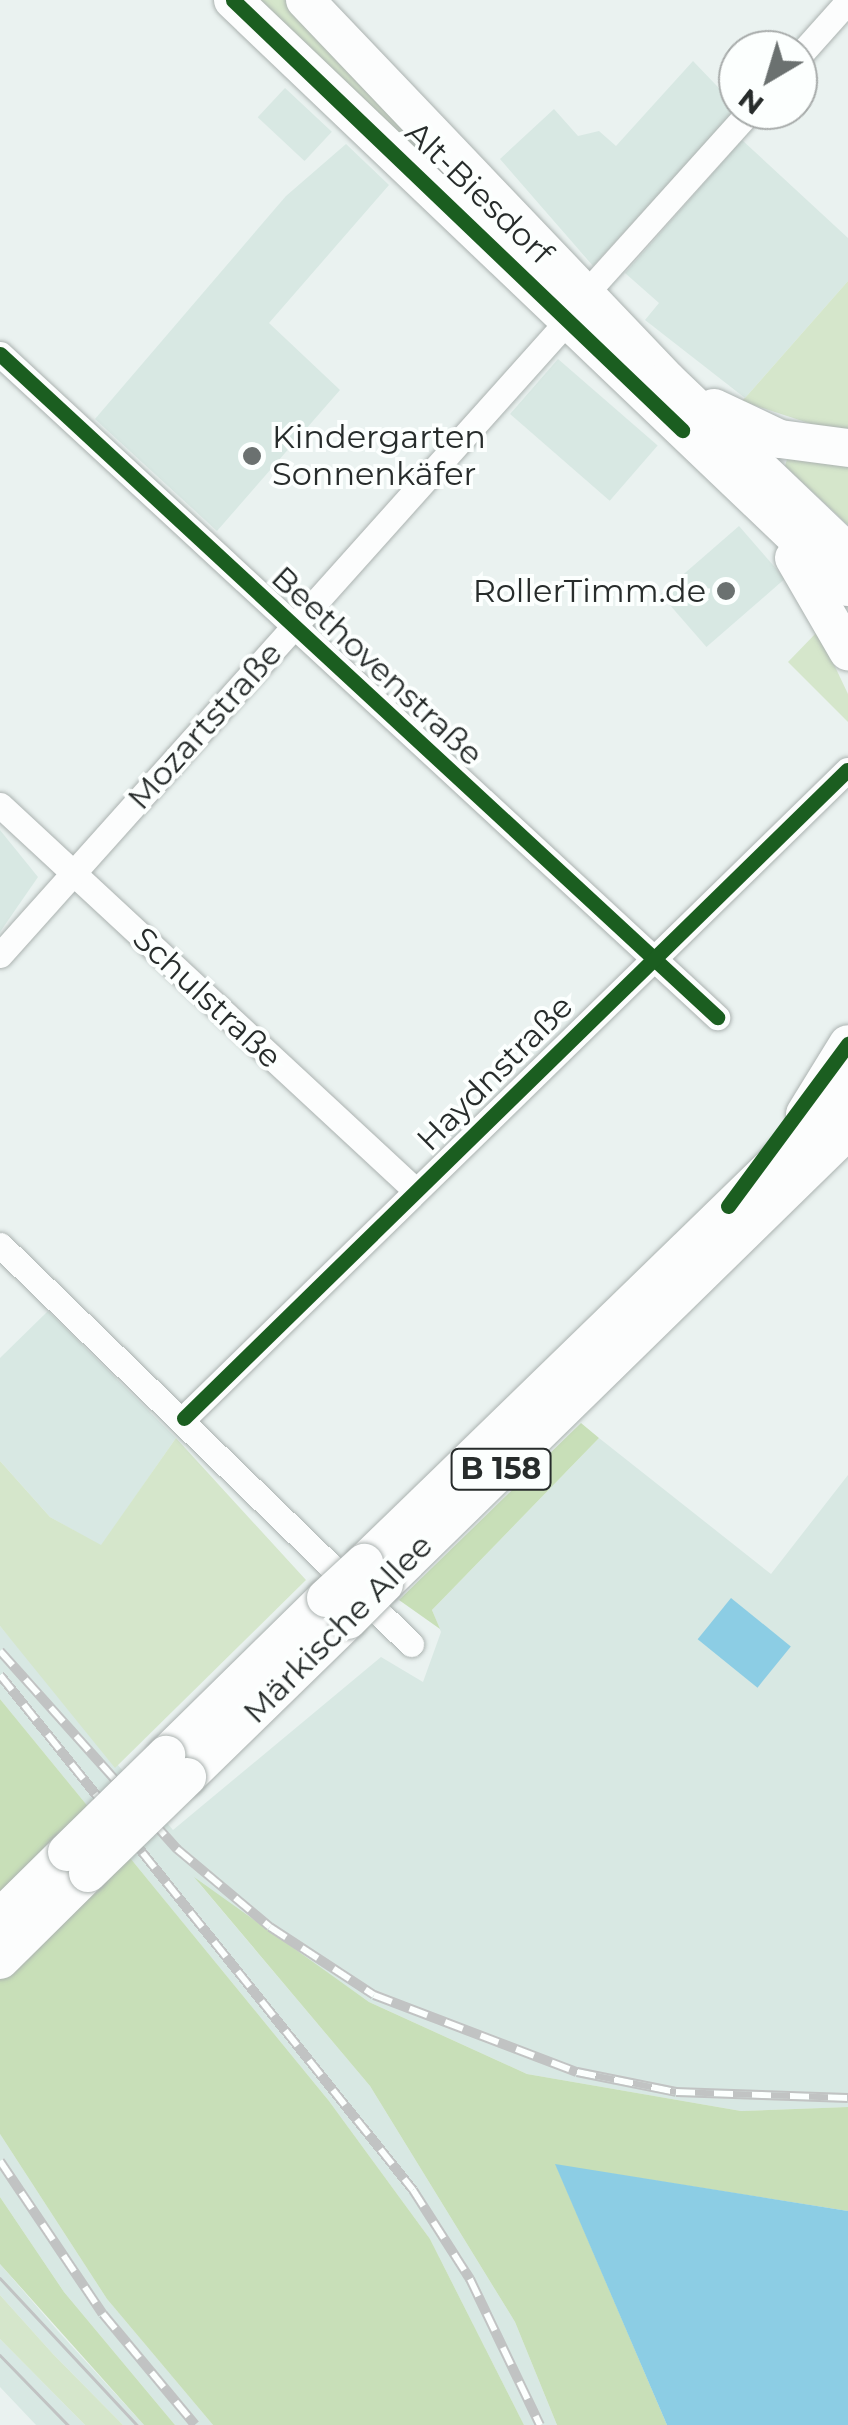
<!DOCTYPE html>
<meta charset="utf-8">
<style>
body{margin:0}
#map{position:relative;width:848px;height:2425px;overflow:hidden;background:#eaf2f0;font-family:Montserrat,sans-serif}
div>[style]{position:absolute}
.built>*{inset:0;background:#d8e8e3;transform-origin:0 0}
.green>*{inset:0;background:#d5e6cb}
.forest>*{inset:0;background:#c8dfb8}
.water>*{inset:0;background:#8ccde4;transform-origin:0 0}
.roads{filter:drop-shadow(0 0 2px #abb2b0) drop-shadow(0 0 2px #abb2b0)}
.street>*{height:25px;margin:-12.5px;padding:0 12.5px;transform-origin:12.5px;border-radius:12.5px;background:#fcfdfd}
.primary>*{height:38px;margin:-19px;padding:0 19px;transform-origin:19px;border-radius:19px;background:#fcfdfd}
.tram>*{height:2.5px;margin:-1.25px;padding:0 1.25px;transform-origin:1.25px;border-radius:1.25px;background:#c1c3c3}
.rail>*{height:10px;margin-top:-5px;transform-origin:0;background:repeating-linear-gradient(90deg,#fcfffe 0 19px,#c1c3c3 0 38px);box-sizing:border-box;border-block:2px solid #c1c3c3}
.bridges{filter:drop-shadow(0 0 2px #abb2b0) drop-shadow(0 0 2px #abb2b0)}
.primary-bridge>*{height:38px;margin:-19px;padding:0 19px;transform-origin:19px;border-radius:19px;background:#fcfdfd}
.cycleway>*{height:15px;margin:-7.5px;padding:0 7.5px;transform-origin:7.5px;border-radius:7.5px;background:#1b5e20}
.dots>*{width:28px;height:28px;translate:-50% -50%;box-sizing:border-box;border:5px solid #fcfffe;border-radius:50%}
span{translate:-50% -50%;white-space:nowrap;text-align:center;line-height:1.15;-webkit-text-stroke:8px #fcfffe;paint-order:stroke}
.shield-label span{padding:2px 8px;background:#fcfffe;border:2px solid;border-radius:8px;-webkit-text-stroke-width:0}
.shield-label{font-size:30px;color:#272c2b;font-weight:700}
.street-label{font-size:32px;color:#272c2b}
.poi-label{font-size:32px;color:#272c2b}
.left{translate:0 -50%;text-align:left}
.right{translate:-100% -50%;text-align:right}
.north{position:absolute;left:718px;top:30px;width:100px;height:100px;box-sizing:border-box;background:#fcfffe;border:2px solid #a7abaa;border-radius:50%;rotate:218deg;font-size:28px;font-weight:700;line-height:40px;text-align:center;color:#272c2b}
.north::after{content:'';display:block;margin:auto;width:35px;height:45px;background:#6b7170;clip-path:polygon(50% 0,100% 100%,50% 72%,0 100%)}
</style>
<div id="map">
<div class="built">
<div style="clip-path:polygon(693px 61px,738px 108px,593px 266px,500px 159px,554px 109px,578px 136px,599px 131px,616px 146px)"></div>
<div style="left:285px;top:88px;width:64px;height:40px;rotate:43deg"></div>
<div style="clip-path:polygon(742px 140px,848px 238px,848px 281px,745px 398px,645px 320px,659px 303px,625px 273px)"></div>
<div style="clip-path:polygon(346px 144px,389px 185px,269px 323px,340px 390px,217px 531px,95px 419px,286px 196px)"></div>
<div style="left:558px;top:359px;width:132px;height:73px;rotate:41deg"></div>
<div style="left:739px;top:526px;width:70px;height:104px;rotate:49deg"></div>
<div style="clip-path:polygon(0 830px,38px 877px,0 932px)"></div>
<div style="clip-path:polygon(48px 1311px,176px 1438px,101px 1546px,50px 1517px,0 1461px,0 1358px)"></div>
<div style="clip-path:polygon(599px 1438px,771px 1574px,848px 1475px,848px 2107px,741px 2111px,527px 2074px,369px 2002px,198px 1882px,370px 2086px,515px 2322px,557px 2425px,524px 2425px,430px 2239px,329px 2101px,0 1699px,0 1626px,173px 1830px,381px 1657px,423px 1682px,441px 1632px,432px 1610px)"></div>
<div style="clip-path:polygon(0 2134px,107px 2299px,213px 2425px,175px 2425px,64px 2292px,0 2197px)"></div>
<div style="clip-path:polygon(0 2264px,58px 2331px,144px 2425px,123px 2425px,53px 2354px,0 2295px)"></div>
<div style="clip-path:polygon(0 2339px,85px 2425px,36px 2425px,0 2387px)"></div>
</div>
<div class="green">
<div style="clip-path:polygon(250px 0,285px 0,302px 16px,619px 349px)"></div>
<div style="clip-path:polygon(848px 281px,848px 436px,741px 401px,745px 398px)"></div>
<div style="clip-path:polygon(788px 456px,848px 461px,848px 525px,785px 466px)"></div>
<div style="clip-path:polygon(818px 631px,848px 694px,848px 722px,788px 662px)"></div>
<div style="clip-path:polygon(176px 1438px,306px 1580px,115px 1768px,0 1626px,0 1461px,50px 1517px,101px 1545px)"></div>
<div style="clip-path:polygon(0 2295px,53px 2354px,123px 2425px,85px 2425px,0 2339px)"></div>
</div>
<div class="forest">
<div style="clip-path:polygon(581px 1423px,599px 1438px,432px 1610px,440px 1629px,399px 1600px)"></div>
<div style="clip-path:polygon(0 1699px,329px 2101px,430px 2239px,524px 2425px,213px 2425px,107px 2299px,0 2134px)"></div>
<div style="clip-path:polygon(194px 1877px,369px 2002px,527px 2074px,741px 2111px,848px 2107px,848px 2211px,556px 2165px,667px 2425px,557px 2425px,515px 2322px,370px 2086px)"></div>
<div style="clip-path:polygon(0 2197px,64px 2292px,175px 2425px,144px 2425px,0 2264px)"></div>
</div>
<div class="water">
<div style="left:731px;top:1598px;width:77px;height:53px;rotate:39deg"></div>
<div style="clip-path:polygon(555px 2164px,848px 2211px,848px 2425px,667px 2425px)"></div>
</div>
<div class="roads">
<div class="street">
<div style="left:798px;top:57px;width:75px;rotate:-48.2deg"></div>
<div style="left:586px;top:293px;width:246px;rotate:-48deg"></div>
<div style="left:0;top:354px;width:977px;rotate:42.76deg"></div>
<div style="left:0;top:805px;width:566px;rotate:42.85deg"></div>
<div style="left:0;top:955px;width:853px;rotate:-48.18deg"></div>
<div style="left:0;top:1245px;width:573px;rotate:44.15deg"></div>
<div style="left:184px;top:1418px;width:927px;rotate:-44.34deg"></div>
</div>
<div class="primary">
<div style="left:233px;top:0;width:850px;rotate:43.67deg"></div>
<div style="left:305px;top:0;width:525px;rotate:46.39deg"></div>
<div style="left:667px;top:380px;width:248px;rotate:43.7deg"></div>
<div style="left:714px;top:408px;width:73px;rotate:25.2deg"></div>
<div style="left:780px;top:439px;width:69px;rotate:7.5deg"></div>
<div style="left:794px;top:558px;width:108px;rotate:59.9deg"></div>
<div style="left:805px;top:1114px;width:82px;rotate:-58.4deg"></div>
<div style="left:364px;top:1563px;width:675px;rotate:-44.16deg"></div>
<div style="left:384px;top:1584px;width:649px;rotate:-44.38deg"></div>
<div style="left:166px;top:1755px;width:224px;rotate:-44.5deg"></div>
<div style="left:187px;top:1777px;width:225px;rotate:-44.3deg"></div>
<div style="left:0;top:1918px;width:94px;rotate:-44.6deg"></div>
<div style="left:0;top:1960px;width:124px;rotate:-44.7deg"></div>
</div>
</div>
<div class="tram">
<div style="left:0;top:2278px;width:201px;rotate:47deg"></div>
<div style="left:0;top:2355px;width:98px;rotate:45.8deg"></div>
</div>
<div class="rail">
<div style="left:0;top:1651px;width:266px;rotate:48.2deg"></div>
<div style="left:177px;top:1849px;width:121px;rotate:40deg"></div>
<div style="left:270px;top:1927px;width:124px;rotate:33.2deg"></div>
<div style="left:374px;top:1995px;width:217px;rotate:20.8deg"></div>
<div style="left:577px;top:2072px;width:101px;rotate:11.4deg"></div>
<div style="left:676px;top:2092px;width:172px;rotate:2deg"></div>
<div style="left:0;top:1675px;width:660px;rotate:51.27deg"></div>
<div style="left:413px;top:2190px;width:106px;rotate:57.4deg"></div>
<div style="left:470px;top:2279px;width:162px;rotate:64.4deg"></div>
<div style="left:0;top:2161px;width:184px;rotate:56.1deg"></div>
<div style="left:103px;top:2314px;width:144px;rotate:50.3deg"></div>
</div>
<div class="bridges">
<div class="primary-bridge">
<div style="left:326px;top:1598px;width:52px;rotate:-42.6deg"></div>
<div style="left:348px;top:1620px;width:51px;rotate:-45deg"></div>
<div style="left:67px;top:1852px;width:139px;rotate:-44.4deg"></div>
<div style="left:88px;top:1873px;width:138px;rotate:-44.1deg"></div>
</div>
</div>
<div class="cycleway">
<div style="left:233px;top:0;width:622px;rotate:43.76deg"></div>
<div style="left:0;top:354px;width:977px;rotate:42.76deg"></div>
<div style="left:728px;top:1206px;width:202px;rotate:-53.5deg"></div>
<div style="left:184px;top:1418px;width:927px;rotate:-44.34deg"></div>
</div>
<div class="dots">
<div style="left:252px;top:456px;background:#6b7170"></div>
<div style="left:726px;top:591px;background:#6b7170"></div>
</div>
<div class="shield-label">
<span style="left:501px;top:1469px">B 158</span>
</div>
<div class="street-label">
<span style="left:479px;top:193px;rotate:44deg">Alt-Biesdorf</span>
<span style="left:377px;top:666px;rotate:43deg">Beethovenstraße</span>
<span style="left:205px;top:726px;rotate:-48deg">Mozartstraße</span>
<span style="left:207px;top:998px;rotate:43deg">Schulstraße</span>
<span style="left:495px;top:1073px;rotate:-45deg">Haydnstraße</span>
<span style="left:338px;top:1629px;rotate:-45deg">Märkische Allee</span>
</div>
<div class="poi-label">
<span class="left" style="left:272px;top:456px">Kindergarten<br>Sonnenkäfer</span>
<span class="right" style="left:706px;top:591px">RollerTimm.de</span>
</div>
<div class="north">N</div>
</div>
